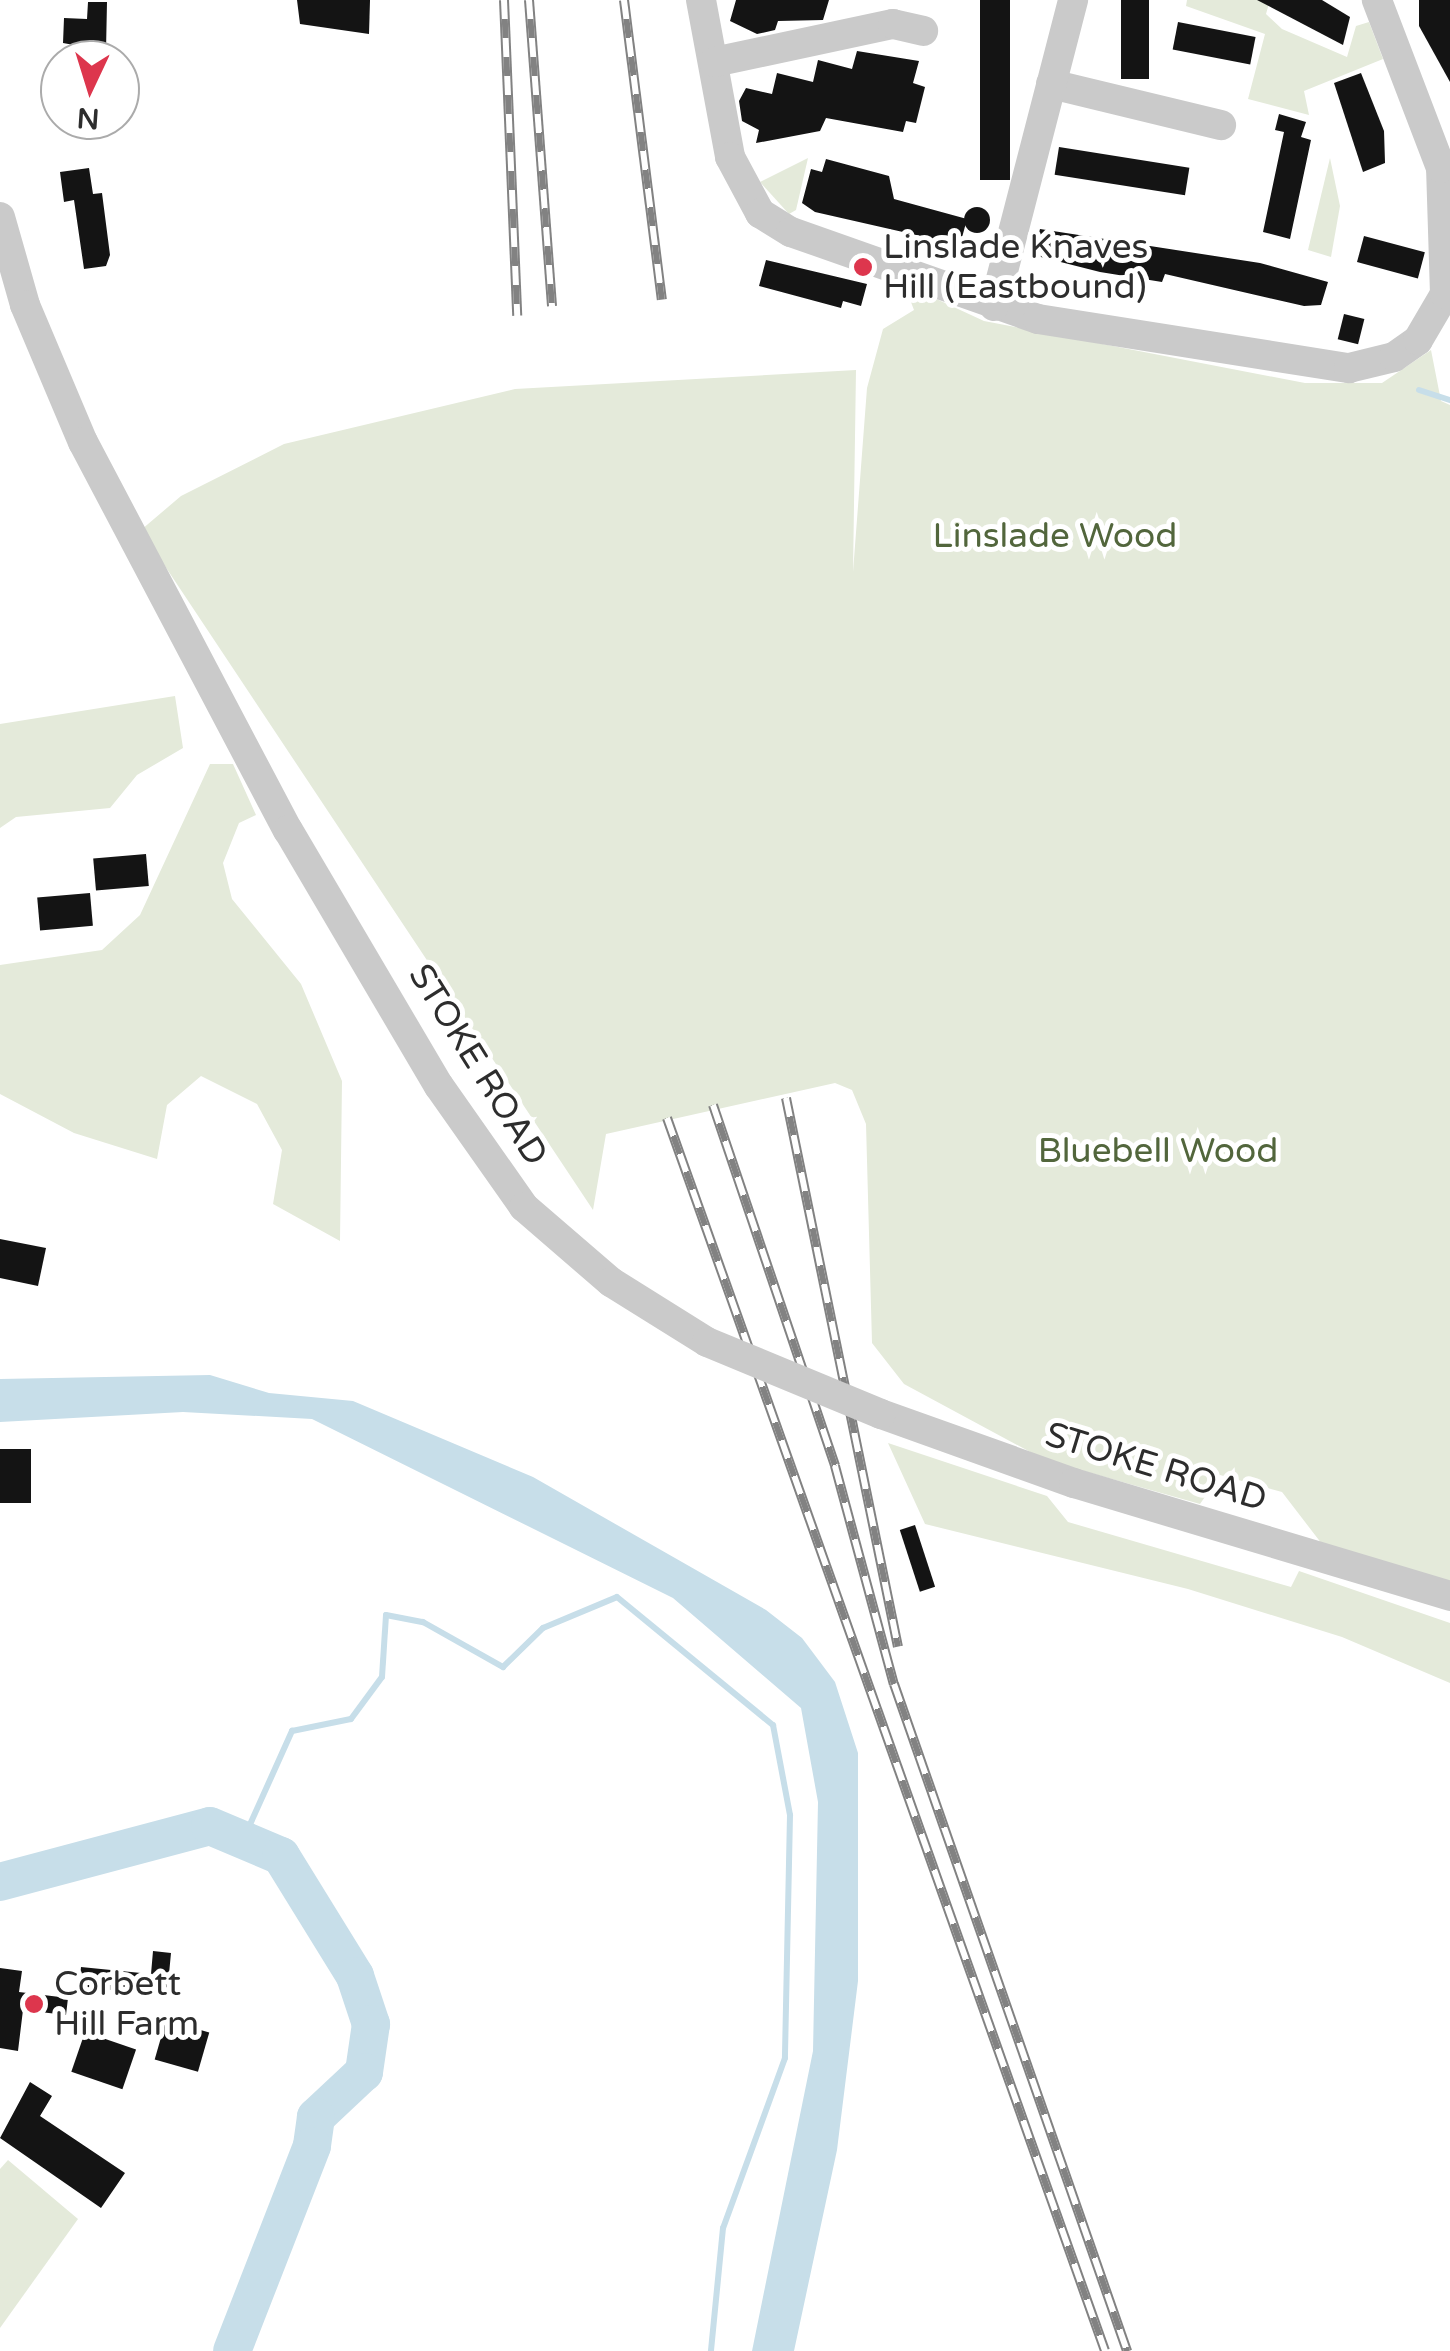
<!DOCTYPE html>
<style>
body{margin:0}
#map{position:relative;width:1450px;height:2351px;overflow:hidden;background:#fff;font-family:"Varela Round",sans-serif}
div>[style]{position:absolute}
.green>*{inset:0;background:#e4eada}
.water>*{inset:0;background:#c7dee9}
.stream>*{height:6px;margin:-3px;padding:0 3px;transform-origin:3px;border-radius:3px;background:#c7dee9}
.river>*{height:38px;margin:-19px;padding:0 19px;transform-origin:19px;border-radius:19px;background:#c7dee9}
.building>*{inset:0;background:#141414;transform-origin:0 0}
.round{border-radius:50%}
.minor>*{height:30px;margin:-15px;padding:0 15px;transform-origin:15px;border-radius:15px;background:#cacaca}
.rail>*{height:10px;margin-top:-5px;transform-origin:0;background:repeating-linear-gradient(90deg,#fff 0 19px,#828282 0 38px);box-sizing:border-box;border-block:2px solid #828282}
.minor-bridge>*{height:30px;margin:-15px;padding:0 15px;transform-origin:15px;border-radius:15px;background:#cacaca}
.dots>*{width:28px;height:28px;translate:-50% -50%;box-sizing:border-box;border:5px solid #fff;border-radius:50%}
span{translate:-50% -50%;white-space:nowrap;text-align:center;line-height:1.15;-webkit-text-stroke:10px #fff;paint-order:stroke}
.poi-label{font-size:35px;color:#2d2d2d}
.left{translate:0 -50%;text-align:left}
.park-label{font-size:35px;color:#52663c}
.street-label{font-size:35px;color:#2d2d2d}
.north{position:absolute;left:40px;top:40px;width:100px;height:100px;box-sizing:border-box;background:#fff;border:2px solid #ababab;border-radius:50%;rotate:184deg;font-size:28px;font-weight:700;line-height:40px;text-align:center;color:#2d2d2d}
.north::after{content:'';display:block;margin:auto;width:35px;height:45px;background:#dd364d;clip-path:polygon(50% 0,100% 100%,50% 72%,0 100%)}
</style>
<div id="map">
<div class="green">
<div style="clip-path:polygon(1187px 0,1270px 0,1266px 14px,1282px 29px,1347px 57px,1356px 26px,1369px 22px,1383px 59px,1304px 91px,1309px 115px,1248px 99px,1265px 34px,1186px 6px)"></div>
<div style="clip-path:polygon(808px 158px,796px 210px,789px 214px,760px 182px)"></div>
<div style="clip-path:polygon(1330px 158px,1340px 206px,1331px 257px,1308px 250px)"></div>
<div style="clip-path:polygon(904px 284px,984px 321px,1305px 383px,1382px 383px,1431px 350px,1441px 401px,1450px 405px,1450px 1587px,1325px 1548px,1282px 1492px,1220px 1475px,1200px 1504px,1045px 1460px,904px 1384px,872px 1343px,866px 1124px,852px 1090px,835px 1083px,606px 1134px,593px 1210px,141px 530px,181px 496px,284px 444px,515px 389px,856px 370px,853px 572px,867px 388px,883px 329px,914px 310px)"></div>
<div style="clip-path:polygon(175px 696px,183px 748px,137px 775px,110px 808px,16px 817px,0 828px,0 724px)"></div>
<div style="clip-path:polygon(210px 764px,233px 764px,256px 815px,239px 823px,223px 863px,232px 899px,301px 984px,342px 1081px,340px 1241px,273px 1204px,282px 1150px,257px 1104px,201px 1076px,167px 1105px,157px 1159px,74px 1133px,0 1094px,0 965px,102px 950px,140px 915px)"></div>
<div style="clip-path:polygon(888px 1443px,1047px 1496px,1068px 1522px,1291px 1587px,1299px 1571px,1450px 1623px,1450px 1683px,1342px 1637px,1188px 1589px,925px 1524px)"></div>
<div style="clip-path:polygon(8px 2160px,78px 2219px,0 2328px,0 2169px)"></div>
</div>
<div class="water">
<div style="clip-path:polygon(210px 1375px,269px 1393px,353px 1401px,533px 1477px,766px 1610px,802px 1638px,835px 1682px,858px 1753px,858px 1981px,837px 2150px,794px 2351px,752px 2351px,813px 2051px,818px 1802px,801px 1708px,673px 1598px,312px 1419px,183px 1412px,0 1422px,0 1379px)"></div>
</div>
<div class="stream">
<div style="left:1419px;top:390px;width:33px;rotate:18deg"></div>
<div style="left:243px;top:1840px;width:120px;rotate:-65.8deg"></div>
<div style="left:292px;top:1731px;width:60px;rotate:-11.5deg"></div>
<div style="left:351px;top:1719px;width:52px;rotate:-53.6deg"></div>
<div style="left:382px;top:1677px;width:62px;rotate:-86.3deg"></div>
<div style="left:386px;top:1615px;width:38px;rotate:11deg"></div>
<div style="left:423px;top:1622px;width:92px;rotate:29.4deg"></div>
<div style="left:503px;top:1667px;width:56px;rotate:-44.3deg"></div>
<div style="left:543px;top:1628px;width:80px;rotate:-22.7deg"></div>
<div style="left:617px;top:1597px;width:202px;rotate:39.4deg"></div>
<div style="left:773px;top:1725px;width:92px;rotate:79.3deg"></div>
<div style="left:790px;top:1815px;width:243px;rotate:91.2deg"></div>
<div style="left:785px;top:2058px;width:181px;rotate:110deg"></div>
<div style="left:723px;top:2228px;width:124px;rotate:95.6deg"></div>
</div>
<div class="river">
<div style="left:0;top:1882px;width:217px;rotate:-14.9deg"></div>
<div style="left:210px;top:1826px;width:77px;rotate:22.9deg"></div>
<div style="left:281px;top:1856px;width:141px;rotate:58.3deg"></div>
<div style="left:355px;top:1976px;width:51px;rotate:71.6deg"></div>
<div style="left:371px;top:2024px;width:49px;rotate:98.3deg"></div>
<div style="left:364px;top:2072px;width:66px;rotate:136.8deg"></div>
<div style="left:316px;top:2117px;width:29px;rotate:98deg"></div>
<div style="left:312px;top:2146px;width:220px;rotate:111.3deg"></div>
</div>
<div class="building">
<div style="clip-path:polygon(297px 0,370px 0,369px 34px,300px 24px)"></div>
<div style="clip-path:polygon(736px 0,829px 0,823px 20px,778px 21px,775px 30px,757px 34px,730px 21px)"></div>
<div style="left:980px;top:0;width:30px;height:180px"></div>
<div style="left:1121px;top:0;width:28px;height:79px"></div>
<div style="clip-path:polygon(1257px 0,1322px 0,1350px 17px,1343px 45px)"></div>
<div style="clip-path:polygon(1419px 0,1450px 0,1450px 82px,1419px 26px)"></div>
<div style="clip-path:polygon(88px 2px,107px 2px,106px 51px,63px 43px,64px 18px,87px 19px)"></div>
<div style="left:1178px;top:22px;width:79px;height:28px;rotate:11deg"></div>
<div style="clip-path:polygon(857px 51px,919px 61px,913px 83px,925px 87px,916px 123px,906px 121px,903px 132px,826px 118px,820px 131px,756px 143px,759px 130px,742px 121px,739px 101px,746px 88px,772px 94px,777px 73px,813px 82px,818px 60px,852px 69px)"></div>
<div style="clip-path:polygon(1361px 73px,1384px 131px,1385px 163px,1363px 172px,1334px 83px)"></div>
<div style="clip-path:polygon(1279px 114px,1306px 122px,1301px 137px,1311px 140px,1290px 239px,1263px 232px,1284px 132px,1275px 130px)"></div>
<div style="left:1059px;top:147px;width:132px;height:28px;rotate:9deg"></div>
<div style="clip-path:polygon(826px 159px,889px 176px,894px 199px,967px 219px,960px 245px,815px 212px,802px 203px,811px 169px,822px 172px)"></div>
<div style="clip-path:polygon(89px 168px,93px 194px,102px 193px,110px 255px,106px 266px,84px 269px,74px 200px,64px 202px,60px 172px)"></div>
<div class="round" style="left:964px;top:207px;width:26px;height:26px"></div>
<div style="clip-path:polygon(1040px 229px,1260px 263px,1328px 282px,1321px 305px,1304px 306px,1165px 274px,1162px 282px,1100px 272px,1033px 255px)"></div>
<div style="left:1364px;top:236px;width:63px;height:27px;rotate:15deg"></div>
<div style="clip-path:polygon(766px 260px,867px 284px,861px 306px,843px 301px,841px 308px,759px 286px)"></div>
<div style="left:1344px;top:314px;width:21px;height:26px;rotate:14deg"></div>
<div style="left:146px;top:854px;width:32px;height:53px;rotate:85deg"></div>
<div style="left:90px;top:893px;width:33px;height:53px;rotate:85deg"></div>
<div style="clip-path:polygon(0 1239px,46px 1248px,38px 1286px,0 1278px)"></div>
<div style="left:0;top:1449px;width:31px;height:54px"></div>
<div style="left:915px;top:1525px;width:65px;height:16px;rotate:72deg"></div>
<div style="clip-path:polygon(153px 1951px,171px 1953px,167px 1995px,79px 1987px,81px 1967px,151px 1974px)"></div>
<div style="clip-path:polygon(0 1968px,22px 1971px,19px 1992px,68px 1998px,66px 2015px,23px 2010px,18px 2051px,0 2048px)"></div>
<div style="left:166px;top:2020px;width:45px;height:41px;rotate:16deg"></div>
<div style="left:85px;top:2032px;width:54px;height:42px;rotate:19deg"></div>
<div style="clip-path:polygon(30px 2082px,52px 2096px,40px 2116px,125px 2173px,101px 2208px,0 2138px)"></div>
</div>
<div class="minor">
<div style="left:701px;top:0;width:160px;rotate:79.5deg"></div>
<div style="left:730px;top:157px;width:64px;rotate:61.8deg"></div>
<div style="left:760px;top:213px;width:36px;rotate:32deg"></div>
<div style="left:791px;top:232px;width:262px;rotate:19.4deg"></div>
<div style="left:1038px;top:319px;width:315px;rotate:9deg"></div>
<div style="left:1349px;top:368px;width:46px;rotate:-13.7deg"></div>
<div style="left:1394px;top:357px;width:29px;rotate:-35deg"></div>
<div style="left:1418px;top:340px;width:53px;rotate:-59.6deg"></div>
<div style="left:1445px;top:294px;width:126px;rotate:-91.8deg"></div>
<div style="left:1441px;top:168px;width:180px;rotate:-110.9deg"></div>
<div style="left:714px;top:62px;width:183px;rotate:-12deg"></div>
<div style="left:893px;top:24px;width:31px;rotate:13deg"></div>
<div style="left:1051px;top:84px;width:175px;rotate:13.6deg"></div>
<div style="left:0;top:217px;width:91px;rotate:74.1deg"></div>
<div style="left:25px;top:305px;width:149px;rotate:67.1deg"></div>
<div style="left:83px;top:442px;width:439px;rotate:62.2deg"></div>
<div style="left:288px;top:830px;width:297px;rotate:59.5deg"></div>
<div style="left:439px;top:1086px;width:148px;rotate:54.9deg"></div>
<div style="left:524px;top:1207px;width:115px;rotate:40.8deg"></div>
<div style="left:611px;top:1282px;width:113px;rotate:32deg"></div>
<div style="left:994px;top:306px;width:316px;rotate:-75.5deg"></div>
<div style="left:881px;top:1414px;width:205px;rotate:19.7deg"></div>
<div style="left:1074px;top:1483px;width:393px;rotate:16.7deg"></div>
</div>
<div class="rail">
<div style="left:504px;top:0;width:316px;rotate:87.6deg"></div>
<div style="left:529px;top:0;width:307px;rotate:85.7deg"></div>
<div style="left:624px;top:0;width:302px;rotate:82.8deg"></div>
<div style="left:786px;top:1098px;width:560px;rotate:78.47deg"></div>
<div style="left:713px;top:1105px;width:381px;rotate:71.3deg"></div>
<div style="left:835px;top:1466px;width:226px;rotate:74.9deg"></div>
<div style="left:894px;top:1684px;width:707px;rotate:70.74deg"></div>
<div style="left:667px;top:1118px;width:1308px;rotate:70.44deg"></div>
</div>
<div class="minor-bridge">
<div style="left:707px;top:1342px;width:188px;rotate:22.5deg"></div>
</div>
<div class="dots">
<div style="left:863px;top:267px;background:#dd364d"></div>
<div style="left:34px;top:2004px;background:#dd364d"></div>
</div>
<div class="poi-label">
<span class="left" style="left:883px;top:267px">Linslade Knaves<br>Hill (Eastbound)</span>
<span class="left" style="left:54px;top:2004px">Corbett<br>Hill Farm</span>
</div>
<div class="park-label">
<span style="left:1055px;top:536px">Linslade Wood</span>
<span style="left:1158px;top:1151px">Bluebell Wood</span>
</div>
<div class="street-label">
<span style="left:478px;top:1065px;rotate:58deg">STOKE ROAD</span>
<span style="left:1156px;top:1467px;rotate:17deg">STOKE ROAD</span>
</div>
<div class="north">N</div>
</div>
